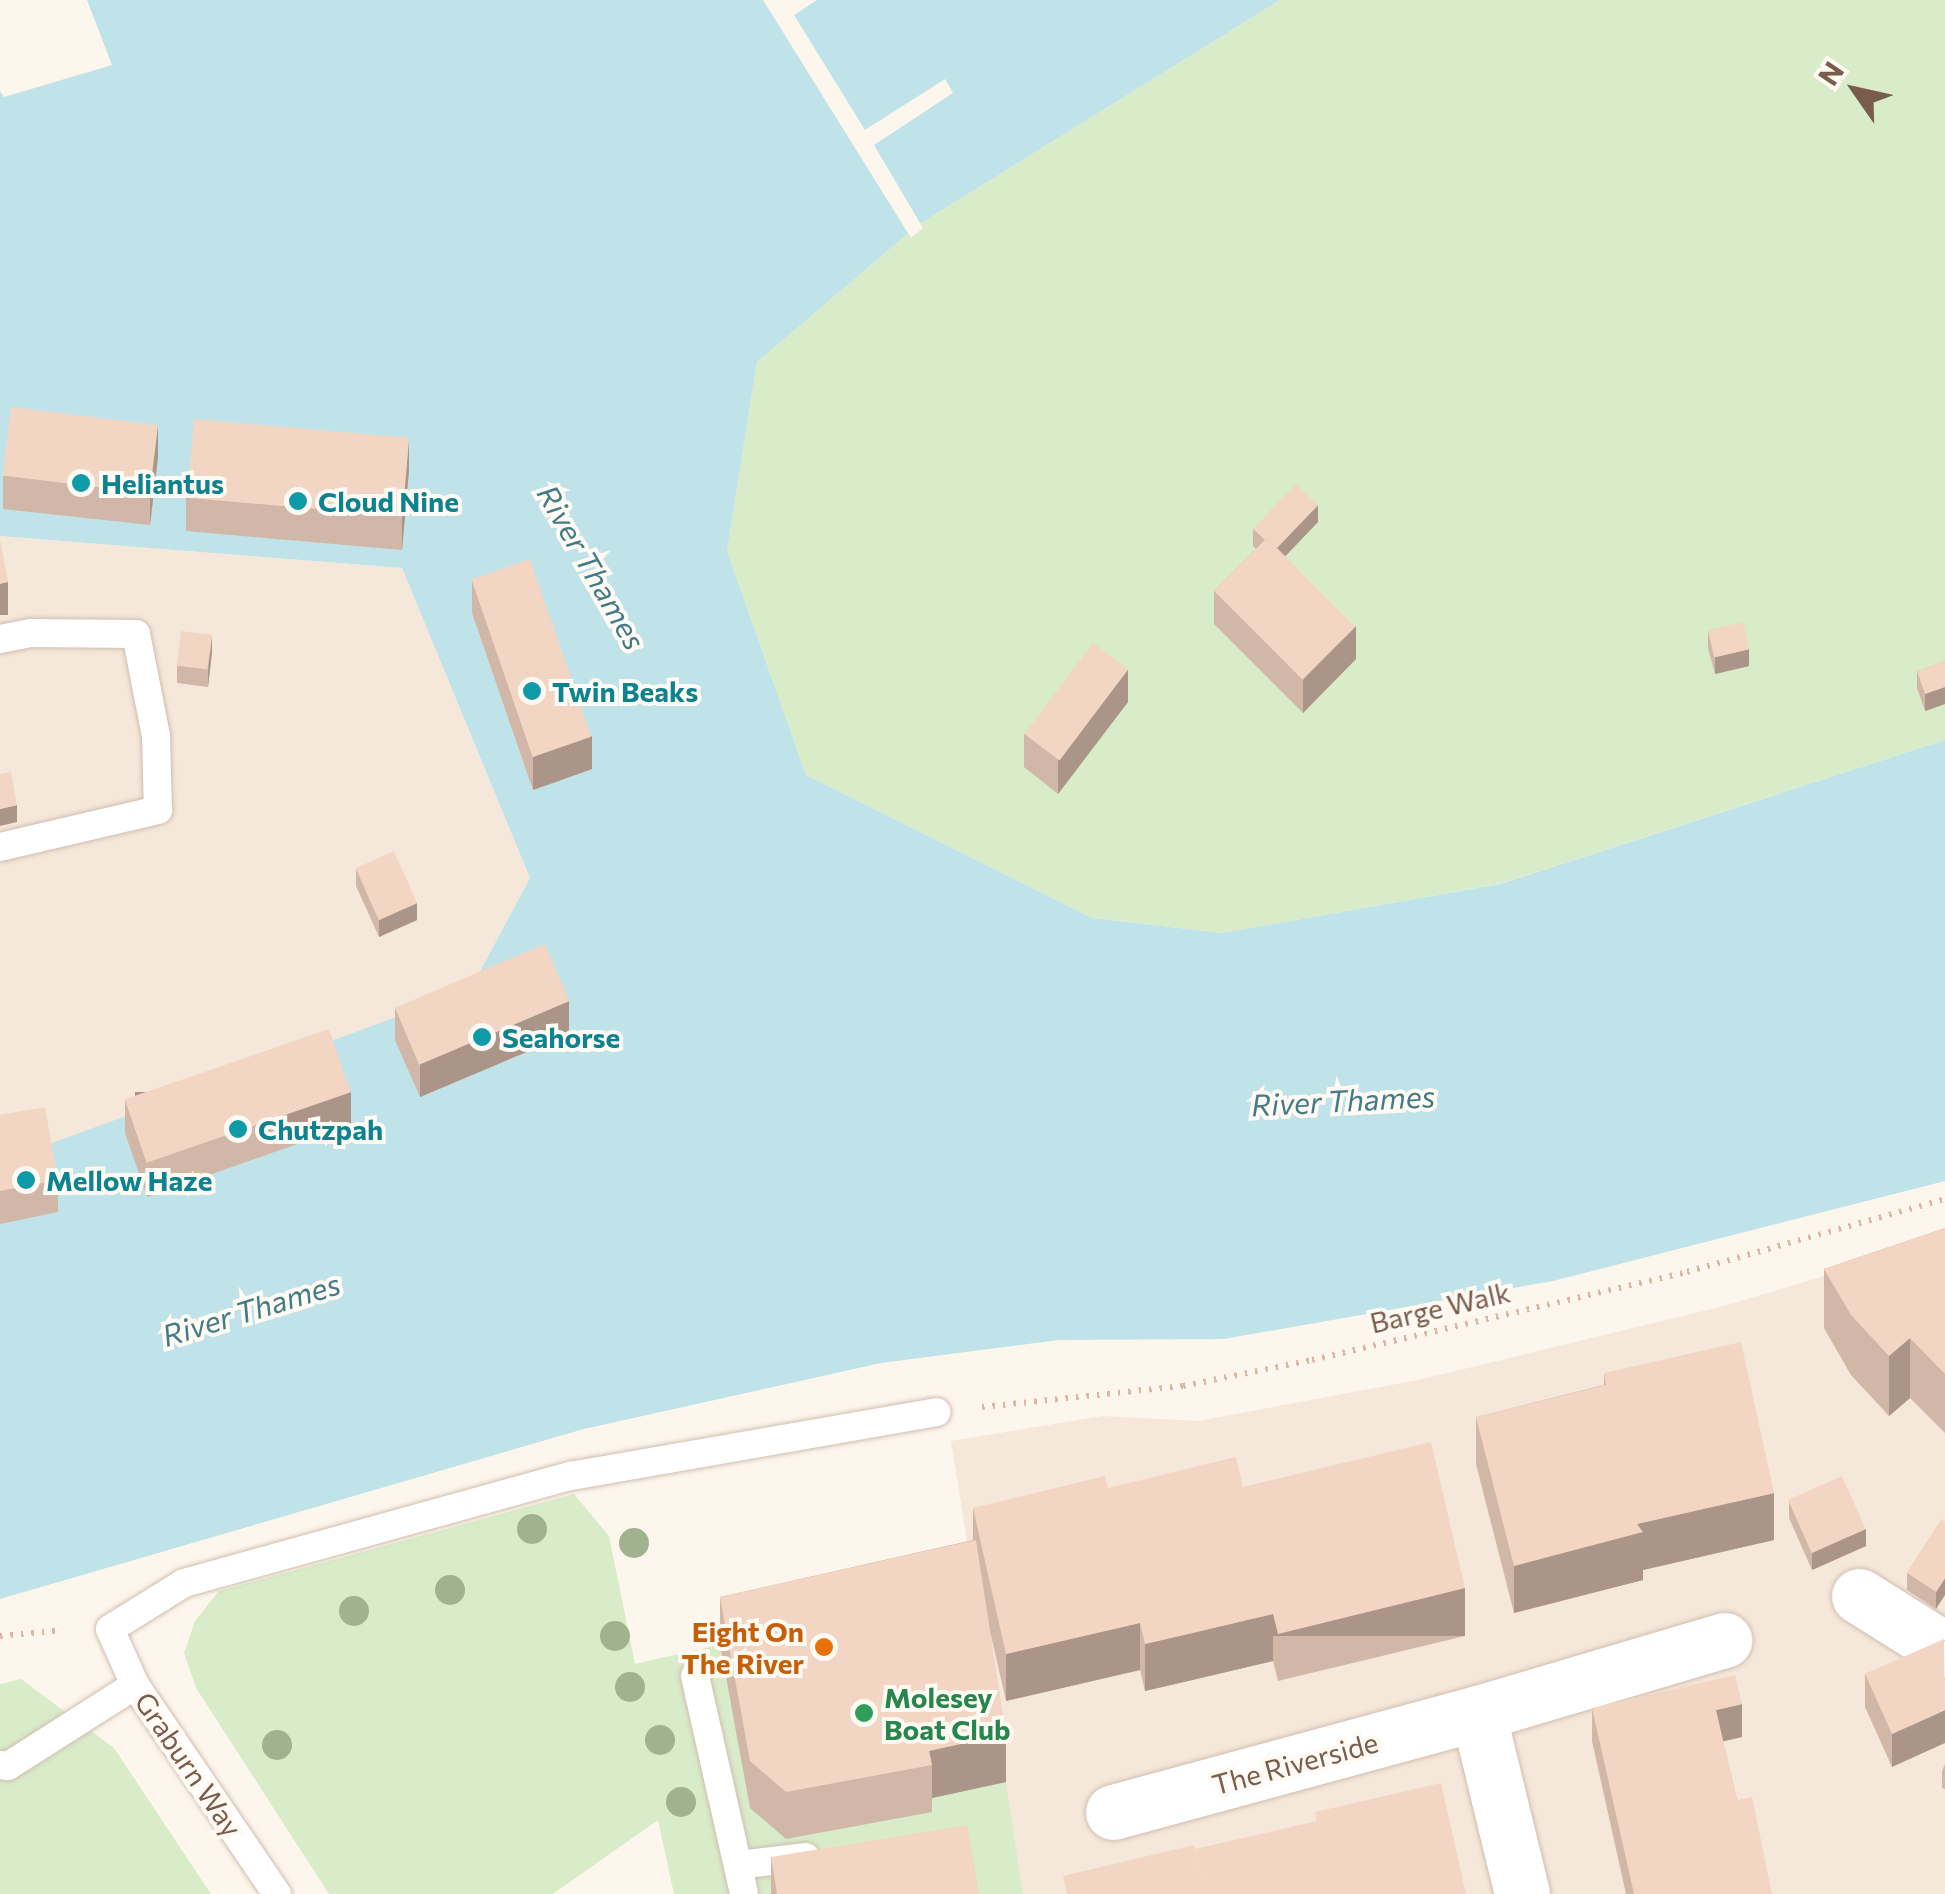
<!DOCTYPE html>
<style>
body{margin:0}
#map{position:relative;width:1945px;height:1894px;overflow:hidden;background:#fdf6ec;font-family:Commissioner,sans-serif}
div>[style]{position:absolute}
.residential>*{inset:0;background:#f5e8da}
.green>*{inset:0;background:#d8ecc9}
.water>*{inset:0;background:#bfe3e8}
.pier>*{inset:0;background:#fdf6ec}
.path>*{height:6px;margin-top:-3px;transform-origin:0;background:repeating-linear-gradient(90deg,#d9b8a5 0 2.5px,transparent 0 10.5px)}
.roads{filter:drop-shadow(0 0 2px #d1beb0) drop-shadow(0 0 2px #d1beb0)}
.lane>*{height:28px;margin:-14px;padding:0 14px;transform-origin:14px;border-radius:14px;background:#fff}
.street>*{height:55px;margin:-27.5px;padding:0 27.5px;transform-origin:27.5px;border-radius:27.5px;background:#fff}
.trees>*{width:30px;height:30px;margin:-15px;border-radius:50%;background:#a0b28e}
.wall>*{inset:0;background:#d1b7a8}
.shaded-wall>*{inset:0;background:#aa9588;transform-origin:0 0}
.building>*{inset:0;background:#f3d5c3;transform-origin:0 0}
.dots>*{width:28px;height:28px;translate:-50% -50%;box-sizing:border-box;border:5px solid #fffaf3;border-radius:50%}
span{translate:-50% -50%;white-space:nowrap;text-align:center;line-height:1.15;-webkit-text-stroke:8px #fffaf3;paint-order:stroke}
.culture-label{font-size:28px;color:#0d838f;font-weight:700}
.left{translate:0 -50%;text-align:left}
.street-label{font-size:28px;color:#7a5c4d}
.food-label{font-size:28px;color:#c56008;font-weight:700}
.right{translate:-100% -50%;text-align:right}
.leisure-label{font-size:28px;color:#27864d;font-weight:700}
.water-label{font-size:30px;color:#437c86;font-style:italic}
.north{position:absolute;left:1805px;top:40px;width:100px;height:100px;-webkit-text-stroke:8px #fffaf3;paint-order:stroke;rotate:304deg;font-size:28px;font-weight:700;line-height:40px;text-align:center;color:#7a5c4d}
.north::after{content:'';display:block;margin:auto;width:35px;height:45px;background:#7a5c4d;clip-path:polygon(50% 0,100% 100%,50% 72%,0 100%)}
</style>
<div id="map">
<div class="residential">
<div style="clip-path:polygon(0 536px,402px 568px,530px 878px,470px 990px,0 1162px)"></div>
<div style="clip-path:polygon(1945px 1240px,1945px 1894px,1023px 1894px,951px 1441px,1102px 1416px,1198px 1421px,1418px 1380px,1724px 1306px)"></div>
</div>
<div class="green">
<div style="clip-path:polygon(1280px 0,1945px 0,1945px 740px,1499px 884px,1222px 933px,1092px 918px,806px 775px,727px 551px,757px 362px,918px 225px)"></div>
<div style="clip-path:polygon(574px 1494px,609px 1536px,635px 1664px,976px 1587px,1023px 1894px,674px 1894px,658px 1820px,553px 1894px,329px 1894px,196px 1688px,184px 1653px,195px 1621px,219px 1591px)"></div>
<div style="clip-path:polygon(21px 1679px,114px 1748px,211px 1894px,0 1894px,0 1684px)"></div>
</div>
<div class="water">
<div style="clip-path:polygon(87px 0,1280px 0,918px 225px,757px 362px,727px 551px,806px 775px,1092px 918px,1222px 933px,1500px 884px,1945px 740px,1945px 1181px,1553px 1281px,1224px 1339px,1059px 1340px,881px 1363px,584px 1429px,0 1599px,0 1162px,470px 990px,530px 878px,402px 568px,0 536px,0 91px,4px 97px,112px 65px)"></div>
</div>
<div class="pier">
<div style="clip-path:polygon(763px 0,817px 0,794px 15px,865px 130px,945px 79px,953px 93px,874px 145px,923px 228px,911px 238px)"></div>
</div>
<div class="path">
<div style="left:982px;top:1407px;width:202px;rotate:-6deg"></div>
<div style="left:1183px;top:1386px;width:132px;rotate:-11.4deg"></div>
<div style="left:1312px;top:1360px;width:385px;rotate:-13.2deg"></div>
<div style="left:1687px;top:1272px;width:268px;rotate:-15.8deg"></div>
<div style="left:0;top:1636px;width:63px;rotate:-5.4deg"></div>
</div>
<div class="roads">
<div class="lane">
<div style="left:0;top:639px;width:31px;rotate:-11deg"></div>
<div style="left:30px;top:633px;width:106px;rotate:0.5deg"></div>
<div style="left:136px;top:634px;width:104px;rotate:78.9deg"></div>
<div style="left:156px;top:736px;width:74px;rotate:88.5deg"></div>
<div style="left:158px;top:810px;width:162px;rotate:166.8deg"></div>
<div style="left:695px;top:1676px;width:223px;rotate:77.3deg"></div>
<div style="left:0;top:1765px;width:8px;rotate:7deg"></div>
<div style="left:8px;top:1766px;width:151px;rotate:-32.5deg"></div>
<div style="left:738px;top:1865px;width:68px;rotate:-6.7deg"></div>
<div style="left:277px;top:1894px;width:253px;rotate:-124.2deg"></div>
<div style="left:135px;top:1685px;width:61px;rotate:-114.1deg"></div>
<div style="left:110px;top:1629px;width:87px;rotate:-31.9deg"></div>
<div style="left:184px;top:1583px;width:402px;rotate:-15.5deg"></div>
<div style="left:571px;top:1476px;width:371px;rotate:-9.9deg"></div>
</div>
<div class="street">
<div style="left:1859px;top:1596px;width:102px;rotate:32.1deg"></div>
<div style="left:1478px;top:1713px;width:257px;rotate:-16.5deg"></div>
<div style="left:1113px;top:1812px;width:378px;rotate:-15.2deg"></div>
<div style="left:1478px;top:1713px;width:186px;rotate:76.3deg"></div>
</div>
</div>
<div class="trees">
<div style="left:532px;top:1529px"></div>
<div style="left:634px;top:1543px"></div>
<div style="left:450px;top:1590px"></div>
<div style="left:354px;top:1611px"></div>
<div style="left:615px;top:1636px"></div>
<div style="left:630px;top:1687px"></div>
<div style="left:660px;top:1740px"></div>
<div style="left:277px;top:1745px"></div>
<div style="left:681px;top:1802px"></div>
</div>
<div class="wall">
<div style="clip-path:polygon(158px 457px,150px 525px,3px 509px,3px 476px)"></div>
<div style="clip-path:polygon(409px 470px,402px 550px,186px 531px,186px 498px)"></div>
<div style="clip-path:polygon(1318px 522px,1285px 556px,1356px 659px,1303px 713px,1214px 624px,1214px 591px,1256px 549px,1253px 546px,1253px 529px)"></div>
<div style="clip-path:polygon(472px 580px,592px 769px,533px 790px,472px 613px)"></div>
<div style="clip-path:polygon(1708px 631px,1749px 666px,1715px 674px,1708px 648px)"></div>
<div style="clip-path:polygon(212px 652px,208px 687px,177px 683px,177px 666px)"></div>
<div style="clip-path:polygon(1945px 661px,1945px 704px,1925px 711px,1917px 688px,1917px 671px)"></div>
<div style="clip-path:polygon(1128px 702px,1058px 794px,1024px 767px,1024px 734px)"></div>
<div style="clip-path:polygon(356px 869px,417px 920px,379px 937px,356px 886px)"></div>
<div style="clip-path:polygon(395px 1007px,569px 1034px,420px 1097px,395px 1040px)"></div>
<div style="clip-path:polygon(125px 1100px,351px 1125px,147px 1197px,125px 1133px)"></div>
<div style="clip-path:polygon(0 1115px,58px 1180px,58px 1212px,0 1224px)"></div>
<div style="clip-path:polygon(1945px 1228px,1945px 1433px,1910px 1398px,1889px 1416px,1851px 1375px,1824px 1328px,1824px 1269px)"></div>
<div style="clip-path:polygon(1604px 1373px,1774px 1540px,1643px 1570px,1643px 1580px,1514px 1613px,1476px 1464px,1476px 1417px,1604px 1385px)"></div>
<div style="clip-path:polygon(1243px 1487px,1465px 1636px,1278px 1681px,1273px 1661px,1145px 1691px,1140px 1670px,1006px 1701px,990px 1631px,1006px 1782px,932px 1798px,932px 1812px,786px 1839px,750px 1808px,720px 1644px,720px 1597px,973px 1540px,973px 1508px,1108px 1488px)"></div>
<div style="clip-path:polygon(1789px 1501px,1866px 1546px,1812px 1570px,1789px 1518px)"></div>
<div style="clip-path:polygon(1942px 1519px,1936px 1609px,1907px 1590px,1907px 1573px)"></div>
<div style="clip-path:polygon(1945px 1640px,1892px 1767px,1865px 1707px,1865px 1674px)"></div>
<div style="clip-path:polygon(1592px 1708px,1742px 1737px,1723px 1741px,1737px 1800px,1772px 1894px,1626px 1894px,1592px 1741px)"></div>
<div style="clip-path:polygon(1945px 1764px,1945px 1789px,1942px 1788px,1942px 1771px)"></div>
<div style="clip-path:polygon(771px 1857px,979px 1894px,771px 1894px)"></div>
</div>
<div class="shaded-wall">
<div style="clip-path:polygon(158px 424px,158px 457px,150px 525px,150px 492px)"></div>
<div style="clip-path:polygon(409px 437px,409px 470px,402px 550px,402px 517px)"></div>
<div style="clip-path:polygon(1318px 505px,1318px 522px,1275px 567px,1275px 550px)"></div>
<div style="left:8px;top:582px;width:33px;height:8px;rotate:90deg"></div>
<div style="clip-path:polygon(1356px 626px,1356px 659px,1303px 713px,1303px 680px)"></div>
<div style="clip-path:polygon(212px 635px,212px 652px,208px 687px,208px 670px)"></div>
<div style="clip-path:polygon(1749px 649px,1749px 666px,1715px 674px,1715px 657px)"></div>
<div style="clip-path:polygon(1128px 669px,1128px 702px,1058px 794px,1058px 761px)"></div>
<div style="clip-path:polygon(1945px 687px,1945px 704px,1925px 711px,1925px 694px)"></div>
<div style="clip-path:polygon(592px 736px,592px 769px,533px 790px,533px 757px)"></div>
<div style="clip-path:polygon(17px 805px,17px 822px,0 826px,0 809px)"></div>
<div style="clip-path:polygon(417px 903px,417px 920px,379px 937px,379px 920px)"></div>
<div style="clip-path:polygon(569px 1001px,569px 1034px,420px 1097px,420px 1064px)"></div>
<div style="left:351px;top:1092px;width:33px;height:216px;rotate:90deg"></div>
<div style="clip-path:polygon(1910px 1338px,1910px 1398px,1889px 1416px,1889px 1356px)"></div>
<div style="clip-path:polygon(1774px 1493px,1774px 1540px,1643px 1570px,1643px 1580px,1514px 1613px,1514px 1566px,1637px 1524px)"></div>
<div style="clip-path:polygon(1866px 1529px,1866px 1546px,1812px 1570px,1812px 1553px)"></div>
<div style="clip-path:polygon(1945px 1578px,1945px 1595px,1936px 1609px,1936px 1592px)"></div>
<div style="left:1465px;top:1588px;width:48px;height:193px;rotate:90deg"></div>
<div style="clip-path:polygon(1273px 1614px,1273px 1661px,1145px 1691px,1145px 1644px)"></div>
<div style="clip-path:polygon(1140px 1623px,1140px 1670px,1006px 1701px,1006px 1654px)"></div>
<div style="clip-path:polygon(1742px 1704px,1742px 1737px,1716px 1743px,1716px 1710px)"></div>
<div style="clip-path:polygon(1945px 1710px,1945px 1743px,1892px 1767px,1892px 1734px)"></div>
<div style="clip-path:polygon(1006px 1734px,1006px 1782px,932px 1798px,932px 1765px,929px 1751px)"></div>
</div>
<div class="building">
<div style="left:11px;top:407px;width:148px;height:69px;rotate:7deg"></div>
<div style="left:194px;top:419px;width:216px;height:79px;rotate:5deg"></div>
<div style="clip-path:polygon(1296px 484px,1318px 505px,1277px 548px,1267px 538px,1265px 540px,1253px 529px)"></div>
<div style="left:1267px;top:538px;width:125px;height:75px;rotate:45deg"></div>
<div style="clip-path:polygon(0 539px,8px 582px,0 584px)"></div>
<div style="left:530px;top:559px;width:188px;height:62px;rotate:71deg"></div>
<div style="left:1743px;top:622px;width:28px;height:36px;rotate:77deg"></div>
<div style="left:181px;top:631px;width:31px;height:35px;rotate:7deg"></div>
<div style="left:1093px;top:643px;width:44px;height:114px;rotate:37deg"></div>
<div style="clip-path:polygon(1945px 661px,1945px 687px,1925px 694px,1917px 671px)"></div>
<div style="clip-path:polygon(11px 772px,17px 805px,0 809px,0 774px)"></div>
<div style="left:394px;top:851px;width:57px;height:42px;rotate:66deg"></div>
<div style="left:545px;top:944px;width:62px;height:163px;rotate:67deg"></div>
<div style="left:329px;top:1029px;width:67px;height:216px;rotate:71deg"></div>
<div style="clip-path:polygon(45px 1107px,58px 1180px,0 1191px,0 1115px)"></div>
<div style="clip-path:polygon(1945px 1228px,1945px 1374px,1910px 1338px,1889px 1356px,1851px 1315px,1824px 1269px)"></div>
<div style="clip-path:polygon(1741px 1342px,1774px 1493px,1637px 1524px,1643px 1532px,1514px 1566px,1476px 1417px,1606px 1385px,1604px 1373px)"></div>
<div style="clip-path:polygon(1431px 1442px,1465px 1588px,1278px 1634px,1273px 1614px,1145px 1644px,1140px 1623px,1006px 1654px,973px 1508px,1105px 1476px,1108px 1488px,1236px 1457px,1243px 1487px)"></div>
<div style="left:1842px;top:1476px;width:58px;height:59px;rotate:66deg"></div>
<div style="clip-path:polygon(1942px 1519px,1945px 1522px,1945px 1578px,1936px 1592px,1907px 1573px)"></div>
<div style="clip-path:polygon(976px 1540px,1006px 1734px,929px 1751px,932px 1765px,786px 1792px,750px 1761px,720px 1597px)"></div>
<div style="clip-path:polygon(1944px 1639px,1945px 1710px,1892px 1734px,1865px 1674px)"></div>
<div style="clip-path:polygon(1735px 1675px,1742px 1704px,1716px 1710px,1737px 1800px,1752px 1797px,1772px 1894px,1634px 1894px,1592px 1708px)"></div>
<div style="clip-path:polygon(1441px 1783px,1466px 1894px,1205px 1894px,1195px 1849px,1317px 1821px,1315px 1812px)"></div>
<div style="clip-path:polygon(967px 1825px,979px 1894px,777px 1894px,771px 1857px)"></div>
<div style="clip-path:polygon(1194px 1845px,1205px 1894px,1067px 1894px,1063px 1876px)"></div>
</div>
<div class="dots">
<div style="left:81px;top:483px;background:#0f9aa8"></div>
<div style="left:298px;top:501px;background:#0f9aa8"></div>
<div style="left:532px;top:691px;background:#0f9aa8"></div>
<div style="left:482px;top:1037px;background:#0f9aa8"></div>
<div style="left:238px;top:1129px;background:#0f9aa8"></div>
<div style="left:26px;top:1180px;background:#0f9aa8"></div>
<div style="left:824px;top:1647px;background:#e8710a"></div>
<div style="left:864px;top:1713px;background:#2e9e5b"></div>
</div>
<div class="culture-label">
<span class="left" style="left:101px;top:483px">Heliantus</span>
<span class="left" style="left:318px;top:501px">Cloud Nine</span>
<span class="left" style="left:552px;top:691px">Twin Beaks</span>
<span class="left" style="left:502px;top:1037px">Seahorse</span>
<span class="left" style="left:258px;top:1129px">Chutzpah</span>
<span class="left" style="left:46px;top:1180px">Mellow Haze</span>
</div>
<div class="street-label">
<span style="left:1440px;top:1307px;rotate:-13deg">Barge Walk</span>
<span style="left:1295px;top:1763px;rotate:-15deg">The Riverside</span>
<span style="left:189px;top:1764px;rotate:56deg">Graburn Way</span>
</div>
<div class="food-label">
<span class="right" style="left:804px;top:1647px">Eight On<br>The River</span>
</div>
<div class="leisure-label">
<span class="left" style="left:884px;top:1713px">Molesey<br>Boat Club</span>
</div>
<div class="water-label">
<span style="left:592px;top:567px;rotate:60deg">River Thames</span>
<span style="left:1343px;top:1100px;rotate:-3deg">River Thames</span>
<span style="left:251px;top:1309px;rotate:-17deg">River Thames</span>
</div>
<div class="north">N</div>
</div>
